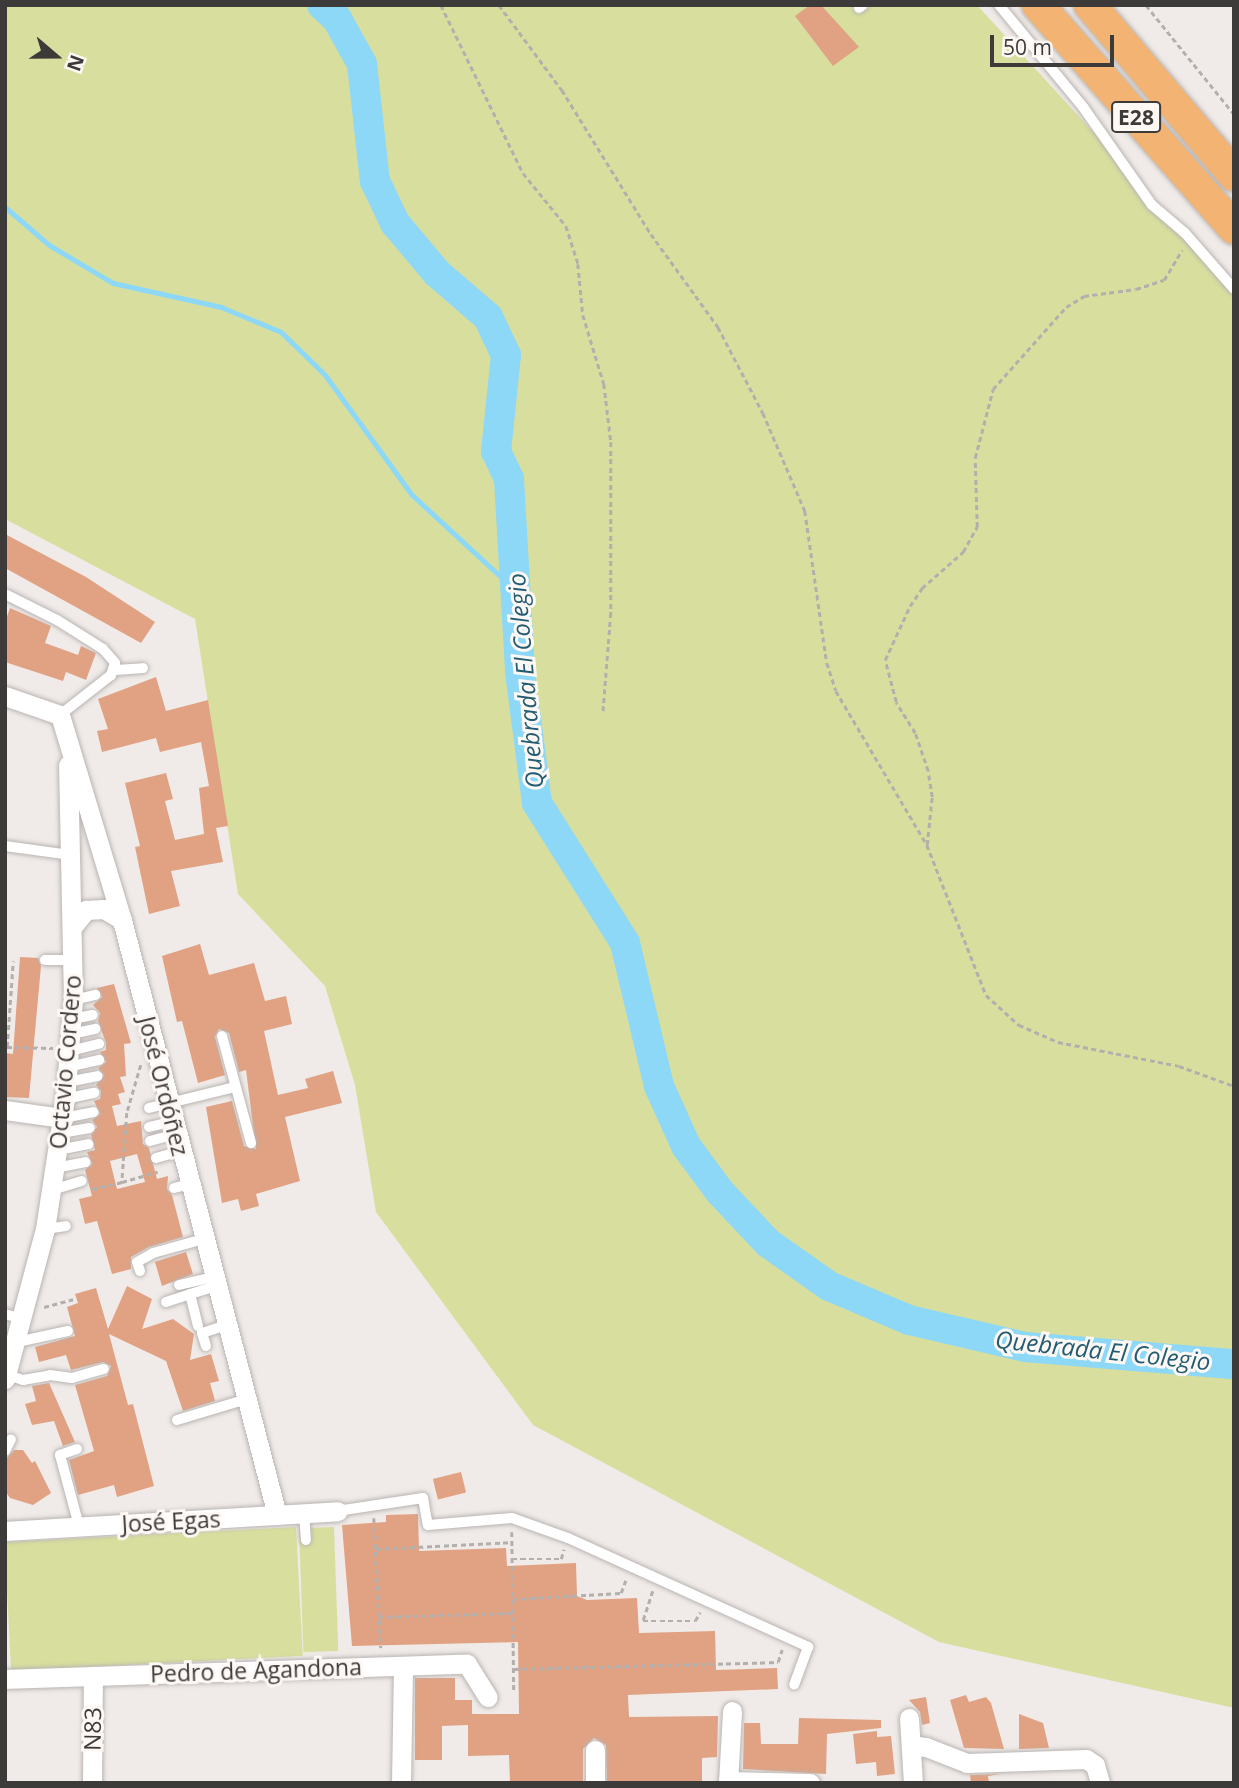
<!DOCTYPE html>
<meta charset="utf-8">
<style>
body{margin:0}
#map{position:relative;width:1239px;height:1788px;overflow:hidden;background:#f0ebe8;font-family:"Open Sans",sans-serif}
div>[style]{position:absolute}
.green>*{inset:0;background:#d8df9e;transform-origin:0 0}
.stream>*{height:5px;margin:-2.5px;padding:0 2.5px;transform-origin:2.5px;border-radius:2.5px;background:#8dd7f7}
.river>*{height:30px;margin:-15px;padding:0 15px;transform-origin:15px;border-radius:15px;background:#8dd7f7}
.building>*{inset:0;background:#e0a283;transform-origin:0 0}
.path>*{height:2.5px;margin-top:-1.25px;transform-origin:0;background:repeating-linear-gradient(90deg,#b3afac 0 5px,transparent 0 8.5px)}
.roads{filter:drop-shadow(0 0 2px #b9b4b2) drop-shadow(0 0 2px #b9b4b2)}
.lane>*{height:10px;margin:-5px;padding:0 5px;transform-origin:5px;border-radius:5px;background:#fff}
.street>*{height:19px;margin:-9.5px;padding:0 9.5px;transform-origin:9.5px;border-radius:9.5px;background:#fff}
.primary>*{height:32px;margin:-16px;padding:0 16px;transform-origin:16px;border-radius:16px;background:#f3b473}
span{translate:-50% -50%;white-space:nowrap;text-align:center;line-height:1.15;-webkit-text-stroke:6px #fef8f5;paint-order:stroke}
.shield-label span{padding:2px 5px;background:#fef8f5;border:2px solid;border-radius:5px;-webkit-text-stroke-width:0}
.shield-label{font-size:21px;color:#3d3b3a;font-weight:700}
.street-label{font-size:23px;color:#3d3b3a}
.water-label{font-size:24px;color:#225c72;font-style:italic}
.frame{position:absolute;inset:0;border:7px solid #3d3b3a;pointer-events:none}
.north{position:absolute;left:21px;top:21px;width:70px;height:70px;-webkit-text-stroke:5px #fef8f5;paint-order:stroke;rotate:110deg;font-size:19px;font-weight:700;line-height:28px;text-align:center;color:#3d3b3a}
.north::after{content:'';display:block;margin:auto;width:24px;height:32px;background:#3d3b3a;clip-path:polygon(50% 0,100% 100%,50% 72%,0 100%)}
.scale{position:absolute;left:990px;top:35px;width:124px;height:32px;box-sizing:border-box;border:4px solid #3d3b3a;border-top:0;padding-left:9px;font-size:21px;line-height:24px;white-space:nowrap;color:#3d3b3a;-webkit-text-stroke:5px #fef8f5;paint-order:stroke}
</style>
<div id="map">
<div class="green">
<div style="clip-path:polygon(5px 5px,977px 5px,1127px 169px,1234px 295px,1234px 1708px,939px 1642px,533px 1425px,376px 1212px,355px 1085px,325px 986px,238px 894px,195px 619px,5px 519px)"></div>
<div style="left:296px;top:1527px;width:129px;height:292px;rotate:87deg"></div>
<div style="left:334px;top:1527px;width:124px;height:35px;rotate:88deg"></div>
</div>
<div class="stream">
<div style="left:5px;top:207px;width:58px;rotate:40.8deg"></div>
<div style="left:49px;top:245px;width:74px;rotate:30.7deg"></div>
<div style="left:113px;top:283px;width:111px;rotate:12.5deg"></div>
<div style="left:221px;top:307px;width:65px;rotate:22.6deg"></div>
<div style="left:281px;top:332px;width:62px;rotate:44.3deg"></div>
<div style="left:325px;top:375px;width:147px;rotate:54.1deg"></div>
<div style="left:411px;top:494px;width:139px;rotate:42.7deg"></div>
</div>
<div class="river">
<div style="left:322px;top:5px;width:21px;rotate:43deg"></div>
<div style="left:337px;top:19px;width:51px;rotate:60.9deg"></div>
<div style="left:362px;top:64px;width:118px;rotate:83.7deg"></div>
<div style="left:375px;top:181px;width:47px;rotate:64.5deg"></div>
<div style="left:395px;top:223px;width:65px;rotate:50deg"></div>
<div style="left:437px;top:273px;width:67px;rotate:40.8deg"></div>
<div style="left:488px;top:317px;width:42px;rotate:64.7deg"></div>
<div style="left:506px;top:355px;width:97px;rotate:95.9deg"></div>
<div style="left:496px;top:451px;width:31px;rotate:65deg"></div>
<div style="left:509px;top:479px;width:193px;rotate:86.7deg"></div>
<div style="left:520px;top:672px;width:132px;rotate:82.6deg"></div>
<div style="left:537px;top:803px;width:165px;rotate:57.8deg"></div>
<div style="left:625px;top:943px;width:147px;rotate:76.6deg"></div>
<div style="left:659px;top:1086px;width:66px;rotate:65.8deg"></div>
<div style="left:686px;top:1146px;width:57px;rotate:53.5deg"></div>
<div style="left:720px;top:1192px;width:70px;rotate:46.7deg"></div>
<div style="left:768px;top:1243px;width:75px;rotate:35.2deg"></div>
<div style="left:829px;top:1286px;width:87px;rotate:23deg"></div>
<div style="left:909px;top:1320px;width:119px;rotate:13.1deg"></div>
<div style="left:1025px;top:1347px;width:210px;rotate:4.7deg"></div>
</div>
<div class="building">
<div style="clip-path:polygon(810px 5px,821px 5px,859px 47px,833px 66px,795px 16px)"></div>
<div style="clip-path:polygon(5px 534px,86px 577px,155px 622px,141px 643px,5px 568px)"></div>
<div style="clip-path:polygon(10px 608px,51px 626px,45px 643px,78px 655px,81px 646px,96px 653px,86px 680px,66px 672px,63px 681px,5px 662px,5px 622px)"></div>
<div style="clip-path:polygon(156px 677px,166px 711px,208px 700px,228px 826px,216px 828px,223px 862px,171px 871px,180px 906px,149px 914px,135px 847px,140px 846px,125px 783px,166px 773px,173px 799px,165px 801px,175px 840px,204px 834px,199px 788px,209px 786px,201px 742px,160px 752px,156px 738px,102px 752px,97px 731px,108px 729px,98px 699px)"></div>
<div style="clip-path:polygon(200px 944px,209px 975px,254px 963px,265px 1001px,286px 996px,292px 1024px,264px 1031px,278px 1095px,308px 1088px,305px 1079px,333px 1071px,342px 1103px,285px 1117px,300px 1181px,256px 1194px,259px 1206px,241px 1211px,238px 1199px,222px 1203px,206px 1107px,232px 1101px,244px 1146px,256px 1149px,246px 1070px,239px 1072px,229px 1033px,219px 1029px,215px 1037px,225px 1075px,198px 1083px,182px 1021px,177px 1022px,162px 956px)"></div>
<div style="clip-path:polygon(20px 957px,38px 958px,41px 966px,29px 1098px,5px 1097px,5px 1053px,13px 1054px)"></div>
<div style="clip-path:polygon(evenodd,114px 984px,131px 1043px,124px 1044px,126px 1076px,120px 1077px,125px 1092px,118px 1094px,121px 1104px,112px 1106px,117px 1126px,141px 1121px,143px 1144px,149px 1148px,157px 1179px,168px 1176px,167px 1189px,172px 1195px,183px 1237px,149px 1247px,131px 1257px,131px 1269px,112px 1274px,97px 1221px,85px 1224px,79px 1199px,92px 1196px,85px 1170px,92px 1164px,87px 1152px,95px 1150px,91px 1135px,97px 1127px,92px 1120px,100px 1114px,94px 1101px,100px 1099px,101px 1091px,96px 1085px,104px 1075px,98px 1068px,106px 1062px,100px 1052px,106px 1050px,106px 1043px,98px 1021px,100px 1013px,93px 1005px,102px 997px,97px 988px,114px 984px,137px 1154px,145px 1182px,117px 1189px,110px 1161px,137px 1154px)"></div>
<div style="clip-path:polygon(186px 1252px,193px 1274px,162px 1286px,155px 1262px,148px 1264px)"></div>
<div style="clip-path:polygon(127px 1286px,152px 1299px,142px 1329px,173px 1319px,194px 1334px,190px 1360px,211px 1354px,219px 1381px,210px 1383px,215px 1401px,183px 1411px,166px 1361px,109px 1334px,128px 1405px,133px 1404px,154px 1486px,117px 1497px,114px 1485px,78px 1495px,69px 1460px,94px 1451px,75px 1385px,107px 1376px,111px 1366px,103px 1362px,71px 1370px,66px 1355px,39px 1362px,35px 1347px,75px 1336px,67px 1307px,78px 1303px,75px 1294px,96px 1288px,108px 1329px)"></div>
<div style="clip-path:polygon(49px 1383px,75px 1442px,63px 1446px,54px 1421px,32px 1425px,25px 1404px,36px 1401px,32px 1386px)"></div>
<div style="clip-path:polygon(14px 1450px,23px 1450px,32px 1463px,35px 1461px,51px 1493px,33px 1505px,10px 1498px,5px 1491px,5px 1460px)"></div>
<div style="left:461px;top:1472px;width:21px;height:29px;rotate:76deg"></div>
<div style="clip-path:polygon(418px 1514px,419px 1551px,506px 1548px,507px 1566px,576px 1563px,577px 1596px,587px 1600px,637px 1598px,639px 1633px,715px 1631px,716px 1670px,777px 1668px,778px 1689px,628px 1695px,629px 1717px,718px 1716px,717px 1757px,702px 1758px,702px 1782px,607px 1783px,606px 1745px,594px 1738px,583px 1749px,583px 1783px,510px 1783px,509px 1755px,468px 1756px,468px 1725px,442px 1726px,442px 1760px,415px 1760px,415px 1678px,455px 1678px,455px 1700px,472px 1700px,472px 1714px,519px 1714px,518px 1642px,352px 1646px,342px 1525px,386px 1522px,386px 1515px)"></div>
<div style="clip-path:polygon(966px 1695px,969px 1702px,986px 1697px,991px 1703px,1004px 1749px,964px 1748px,950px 1700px)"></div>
<div style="clip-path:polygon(926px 1697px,930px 1723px,922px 1725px,920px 1712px,909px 1700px)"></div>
<div style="clip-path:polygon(1019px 1714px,1043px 1723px,1049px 1748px,1019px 1749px)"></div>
<div style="clip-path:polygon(799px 1718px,881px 1720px,881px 1728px,827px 1734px,826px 1774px,743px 1769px,744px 1723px,760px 1723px,761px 1744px,798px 1744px)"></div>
<div style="clip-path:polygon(877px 1731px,877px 1737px,891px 1736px,895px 1774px,877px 1776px,876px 1762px,856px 1764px,853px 1734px)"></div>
<div style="clip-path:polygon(1001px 1774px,988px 1776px,989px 1783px,971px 1783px,970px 1775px)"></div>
</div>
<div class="path">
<div style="left:441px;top:5px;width:187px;rotate:64deg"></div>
<div style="left:523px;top:173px;width:68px;rotate:50.9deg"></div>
<div style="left:566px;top:226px;width:40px;rotate:72deg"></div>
<div style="left:578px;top:264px;width:51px;rotate:84.4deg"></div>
<div style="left:583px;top:315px;width:72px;rotate:73.1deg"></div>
<div style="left:604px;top:384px;width:58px;rotate:83.1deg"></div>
<div style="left:611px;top:442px;width:171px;rotate:90deg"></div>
<div style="left:611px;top:613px;width:102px;rotate:94.5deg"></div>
<div style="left:499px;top:5px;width:106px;rotate:53.5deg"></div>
<div style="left:562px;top:90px;width:169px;rotate:58.3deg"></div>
<div style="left:651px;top:234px;width:115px;rotate:54.2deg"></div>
<div style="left:718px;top:327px;width:97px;rotate:62.4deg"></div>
<div style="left:763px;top:413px;width:107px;rotate:66.8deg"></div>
<div style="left:805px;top:511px;width:154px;rotate:81.8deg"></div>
<div style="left:827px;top:663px;width:29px;rotate:72deg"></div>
<div style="left:836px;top:691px;width:179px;rotate:59.4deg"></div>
<div style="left:927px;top:845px;width:161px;rotate:68.5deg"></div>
<div style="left:986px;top:995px;width:45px;rotate:42.3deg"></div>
<div style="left:1019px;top:1025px;width:43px;rotate:23.6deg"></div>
<div style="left:1058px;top:1042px;width:123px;rotate:11.2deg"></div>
<div style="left:1179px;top:1066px;width:59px;rotate:20deg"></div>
<div style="left:1146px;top:5px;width:140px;rotate:51.1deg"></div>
<div style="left:927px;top:845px;width:48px;rotate:-84.1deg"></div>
<div style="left:932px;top:797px;width:26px;rotate:-99deg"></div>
<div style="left:928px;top:771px;width:40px;rotate:-108.9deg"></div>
<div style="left:915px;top:733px;width:36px;rotate:-122deg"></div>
<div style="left:896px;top:702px;width:43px;rotate:-104.7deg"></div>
<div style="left:885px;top:660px;width:60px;rotate:-65.2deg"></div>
<div style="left:910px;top:606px;width:22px;rotate:-56deg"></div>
<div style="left:922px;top:588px;width:55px;rotate:-41.3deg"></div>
<div style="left:963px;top:552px;width:29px;rotate:-61deg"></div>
<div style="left:977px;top:527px;width:69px;rotate:-91.7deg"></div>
<div style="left:975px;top:458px;width:71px;rotate:-75.4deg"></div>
<div style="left:993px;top:389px;width:110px;rotate:-48.3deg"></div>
<div style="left:1066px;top:307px;width:21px;rotate:-31deg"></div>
<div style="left:1084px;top:296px;width:52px;rotate:-7.7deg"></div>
<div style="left:1136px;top:289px;width:29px;rotate:-18deg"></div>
<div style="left:1164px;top:280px;width:35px;rotate:-59deg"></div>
<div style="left:7px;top:1047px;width:86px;rotate:-86deg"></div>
<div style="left:7px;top:1047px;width:46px;rotate:1.2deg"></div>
<div style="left:141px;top:1065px;width:50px;rotate:106.3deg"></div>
<div style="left:127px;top:1113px;width:69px;rotate:94.1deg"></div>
<div style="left:122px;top:1182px;width:37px;rotate:-16deg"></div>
<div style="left:92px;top:1189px;width:31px;rotate:-13deg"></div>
<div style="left:44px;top:1307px;width:30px;rotate:-15deg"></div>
<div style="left:374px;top:1518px;width:130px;rotate:86.9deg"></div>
<div style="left:512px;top:1532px;width:161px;rotate:89.3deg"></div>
<div style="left:376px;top:1549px;width:136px;rotate:-2.9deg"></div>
<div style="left:512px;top:1559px;width:49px"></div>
<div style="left:561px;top:1559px;width:10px;rotate:-73deg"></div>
<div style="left:653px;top:1591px;width:32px;rotate:108deg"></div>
<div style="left:643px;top:1621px;width:52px"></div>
<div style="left:695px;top:1621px;width:10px;rotate:-61deg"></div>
<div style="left:513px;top:1599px;width:108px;rotate:-3.2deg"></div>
<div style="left:621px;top:1593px;width:15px;rotate:-70deg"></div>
<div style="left:379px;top:1617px;width:133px;rotate:-1.7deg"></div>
<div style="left:514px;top:1669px;width:264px;rotate:-1.5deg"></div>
<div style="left:778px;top:1662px;width:13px;rotate:-72deg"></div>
</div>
<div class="roads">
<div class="lane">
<div style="left:999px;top:5px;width:132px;rotate:50.5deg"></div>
<div style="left:1083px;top:107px;width:120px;rotate:54.9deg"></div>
<div style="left:1152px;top:205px;width:43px;rotate:40.3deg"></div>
<div style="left:1185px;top:233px;width:74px;rotate:48.8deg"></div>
<div style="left:859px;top:8px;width:5px;rotate:-37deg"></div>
<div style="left:5px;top:594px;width:58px;rotate:26.6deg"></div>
<div style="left:57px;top:620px;width:54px;rotate:32.2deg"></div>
<div style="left:103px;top:649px;width:18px;rotate:49deg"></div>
<div style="left:115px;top:663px;width:13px;rotate:108deg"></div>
<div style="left:111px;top:675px;width:65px;rotate:141.9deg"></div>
<div style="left:116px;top:670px;width:27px;rotate:-4deg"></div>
<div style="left:5px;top:846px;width:67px;rotate:7.8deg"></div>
<div style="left:45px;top:960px;width:28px"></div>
<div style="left:73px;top:1000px;width:23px;rotate:-13deg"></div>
<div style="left:72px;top:1019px;width:21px;rotate:-11deg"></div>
<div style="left:71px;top:1034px;width:25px;rotate:-12deg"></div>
<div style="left:222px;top:1036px;width:111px;rotate:74.8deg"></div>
<div style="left:70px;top:1051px;width:30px;rotate:-14deg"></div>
<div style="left:68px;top:1067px;width:32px;rotate:-13deg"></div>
<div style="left:67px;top:1082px;width:31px;rotate:-11deg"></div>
<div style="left:65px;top:1099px;width:30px;rotate:-12deg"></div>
<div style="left:149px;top:1108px;width:89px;rotate:-13.7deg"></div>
<div style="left:63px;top:1118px;width:31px;rotate:-11deg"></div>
<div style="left:149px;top:1127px;width:26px;rotate:-13deg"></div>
<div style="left:61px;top:1133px;width:29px;rotate:-10deg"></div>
<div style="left:150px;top:1141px;width:28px;rotate:-15deg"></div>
<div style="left:58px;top:1150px;width:31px;rotate:-11deg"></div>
<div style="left:156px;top:1158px;width:26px;rotate:-16deg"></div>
<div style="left:55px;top:1168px;width:31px;rotate:-11deg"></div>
<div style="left:174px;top:1188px;width:16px;rotate:-14deg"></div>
<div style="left:52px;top:1190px;width:31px;rotate:-17deg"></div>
<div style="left:45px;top:1229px;width:21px;rotate:-8deg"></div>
<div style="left:140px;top:1271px;width:9px;rotate:-108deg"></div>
<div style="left:137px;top:1262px;width:18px;rotate:-29deg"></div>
<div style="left:153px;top:1253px;width:53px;rotate:-15.4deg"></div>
<div style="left:179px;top:1285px;width:36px;rotate:-13deg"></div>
<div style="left:166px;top:1302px;width:25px;rotate:-18deg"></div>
<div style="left:5px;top:1314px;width:18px;rotate:16deg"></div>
<div style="left:198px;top:1326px;width:33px;rotate:-104deg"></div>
<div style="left:190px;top:1294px;width:27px;rotate:-17deg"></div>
<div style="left:17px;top:1342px;width:52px;rotate:-12.2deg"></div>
<div style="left:206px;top:1346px;width:14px;rotate:-107deg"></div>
<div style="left:202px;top:1333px;width:26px;rotate:-18deg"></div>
<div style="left:7px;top:1375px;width:17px;rotate:17deg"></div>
<div style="left:23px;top:1380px;width:27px;rotate:-10deg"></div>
<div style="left:50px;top:1375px;width:22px;rotate:8deg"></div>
<div style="left:72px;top:1378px;width:33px;rotate:-16deg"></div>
<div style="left:177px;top:1420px;width:73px;rotate:-16.7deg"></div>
<div style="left:77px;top:1449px;width:18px;rotate:161deg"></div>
<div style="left:60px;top:1455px;width:73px;rotate:75deg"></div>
<div style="left:5px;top:1451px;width:13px;rotate:-63deg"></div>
<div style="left:337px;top:1511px;width:87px;rotate:-8.6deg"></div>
<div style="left:423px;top:1498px;width:27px;rotate:80deg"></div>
<div style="left:428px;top:1525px;width:84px;rotate:-4.8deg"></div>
<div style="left:512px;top:1518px;width:59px;rotate:19.7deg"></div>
<div style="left:568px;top:1538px;width:264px;rotate:24.4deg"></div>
<div style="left:808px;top:1647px;width:40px;rotate:110.2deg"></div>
<div style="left:304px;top:1513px;width:27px;rotate:86deg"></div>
</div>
<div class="street">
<div style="left:5px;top:696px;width:58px;rotate:19.1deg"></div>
<div style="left:60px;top:715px;width:214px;rotate:73.2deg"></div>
<div style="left:122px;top:920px;width:615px;rotate:75.4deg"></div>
<div style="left:73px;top:926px;width:21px;rotate:-51deg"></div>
<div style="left:86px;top:910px;width:18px;rotate:-3deg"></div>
<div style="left:104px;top:909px;width:21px;rotate:31deg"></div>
<div style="left:5px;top:1110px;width:59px;rotate:7.9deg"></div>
<div style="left:5px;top:1379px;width:155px;rotate:-75.1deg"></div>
<div style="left:45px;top:1229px;width:132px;rotate:-81.3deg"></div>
<div style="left:65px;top:1099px;width:99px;rotate:-85.4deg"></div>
<div style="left:73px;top:1000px;width:235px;rotate:-91.2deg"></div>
<div style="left:5px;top:1531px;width:333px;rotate:-3.4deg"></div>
<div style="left:5px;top:1679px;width:462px;rotate:-1.9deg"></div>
<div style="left:467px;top:1664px;width:39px;rotate:58deg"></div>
<div style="left:909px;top:1718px;width:65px;rotate:86.5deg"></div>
<div style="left:911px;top:1745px;width:15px;rotate:8deg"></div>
<div style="left:926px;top:1747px;width:44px;rotate:21.3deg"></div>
<div style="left:967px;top:1763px;width:119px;rotate:-1.9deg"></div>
<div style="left:1086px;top:1759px;width:11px;rotate:34deg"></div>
<div style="left:1095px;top:1765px;width:19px;rotate:74deg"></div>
<div style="left:595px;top:1750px;width:33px;rotate:90deg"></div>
<div style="left:728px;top:1781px;width:82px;rotate:1.4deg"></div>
<div style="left:92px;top:1783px;width:107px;rotate:-89.5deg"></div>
<div style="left:401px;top:1783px;width:117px;rotate:-89deg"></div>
<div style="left:728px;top:1783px;width:72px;rotate:-86.8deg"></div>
</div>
<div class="primary">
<div style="left:1038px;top:5px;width:297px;rotate:48.7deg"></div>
<div style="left:1090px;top:5px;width:223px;rotate:49.7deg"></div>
</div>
</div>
<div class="shield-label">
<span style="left:1136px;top:117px">E28</span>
</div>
<div class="street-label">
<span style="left:65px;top:1062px;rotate:-85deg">Octavio Cordero</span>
<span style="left:164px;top:1086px;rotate:76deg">José Ordóñez</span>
<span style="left:171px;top:1521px;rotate:-3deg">José Egas</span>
<span style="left:256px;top:1670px;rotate:-2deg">Pedro de Agandona</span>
<span style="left:92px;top:1729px;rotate:-89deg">N83</span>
</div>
<div class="water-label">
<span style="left:525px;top:681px;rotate:-95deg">Quebrada El Colegio</span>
<span style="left:1103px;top:1350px;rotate:6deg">Quebrada El Colegio</span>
</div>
<div class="frame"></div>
<div class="north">N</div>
<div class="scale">50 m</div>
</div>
